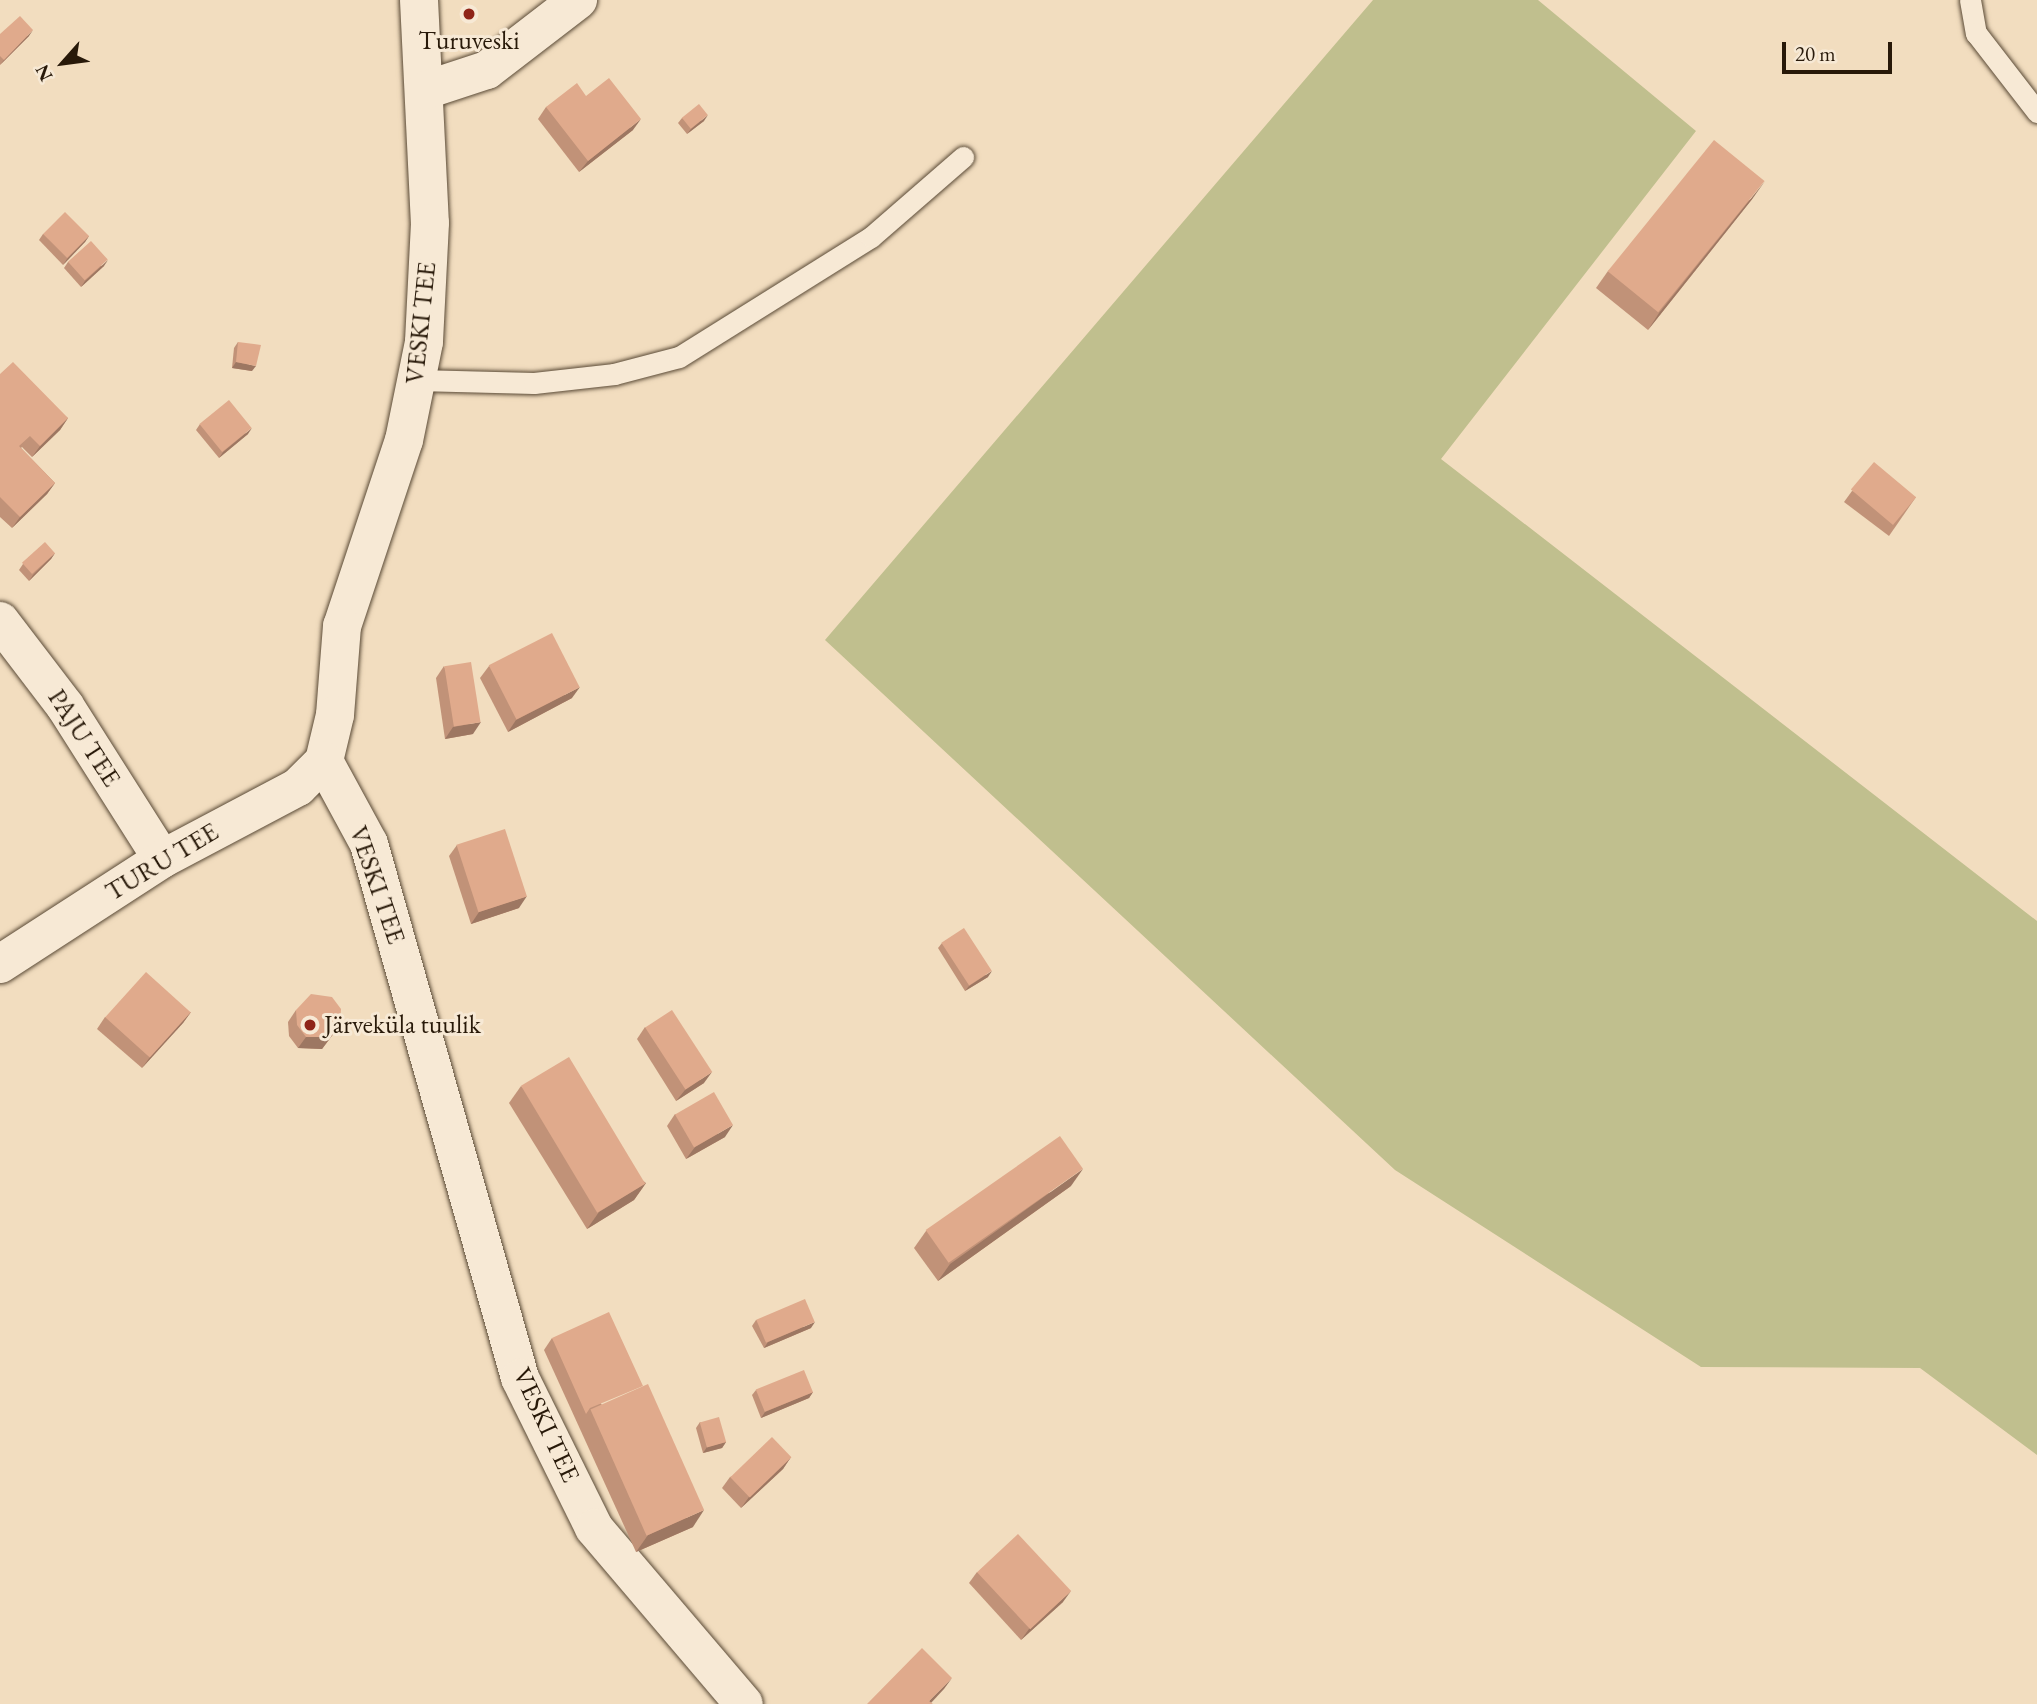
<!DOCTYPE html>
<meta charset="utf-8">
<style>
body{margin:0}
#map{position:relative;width:2037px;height:1704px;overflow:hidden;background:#f2ddbf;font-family:"EB Garamond",serif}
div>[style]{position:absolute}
.green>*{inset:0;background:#c0bf8e}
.roads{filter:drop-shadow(0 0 2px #5a4a36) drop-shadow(0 0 2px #5a4a36)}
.lane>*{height:21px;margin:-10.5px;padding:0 10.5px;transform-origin:10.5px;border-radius:10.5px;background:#f7e9d5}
.street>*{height:38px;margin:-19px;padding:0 19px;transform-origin:19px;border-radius:19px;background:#f7e9d5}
.wall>*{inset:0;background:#c19278}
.shaded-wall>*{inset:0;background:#9d7762}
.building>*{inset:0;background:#e0aa8c;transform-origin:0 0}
.dots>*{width:19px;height:19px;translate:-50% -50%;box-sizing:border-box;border:4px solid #f7e9d5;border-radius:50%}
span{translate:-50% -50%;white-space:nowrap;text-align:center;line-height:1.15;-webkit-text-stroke:6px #f7e9d5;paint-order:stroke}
.poi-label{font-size:26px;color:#281909}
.left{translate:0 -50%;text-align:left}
.street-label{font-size:26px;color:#281909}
.north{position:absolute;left:28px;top:28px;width:70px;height:70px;-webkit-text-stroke:5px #f7e9d5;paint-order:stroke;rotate:242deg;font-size:19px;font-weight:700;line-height:28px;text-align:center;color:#281909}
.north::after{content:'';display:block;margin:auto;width:24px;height:32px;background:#281909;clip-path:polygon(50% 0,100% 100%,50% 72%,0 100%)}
.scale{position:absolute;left:1782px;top:42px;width:110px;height:32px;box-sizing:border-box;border:4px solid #281909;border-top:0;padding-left:9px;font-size:21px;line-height:24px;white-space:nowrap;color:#281909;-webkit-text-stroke:5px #f7e9d5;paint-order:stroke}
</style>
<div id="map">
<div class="green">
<div style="clip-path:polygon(1373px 0,1538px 0,1696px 131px,1441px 459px,2037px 921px,2037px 1455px,1920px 1368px,1701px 1367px,1395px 1170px,825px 640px)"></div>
</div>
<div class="roads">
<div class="lane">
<div style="left:1970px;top:0;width:34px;rotate:80deg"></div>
<div style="left:1976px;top:33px;width:100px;rotate:52.3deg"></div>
<div style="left:417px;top:380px;width:117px;rotate:1.5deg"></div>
<div style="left:534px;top:383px;width:81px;rotate:-6.4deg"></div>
<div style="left:614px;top:374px;width:67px;rotate:-14.7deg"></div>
<div style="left:679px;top:357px;width:226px;rotate:-32deg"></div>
<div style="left:871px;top:237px;width:122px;rotate:-41deg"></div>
</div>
<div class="street">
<div style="left:419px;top:0;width:223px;rotate:87.2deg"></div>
<div style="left:430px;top:223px;width:119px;rotate:92.9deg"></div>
<div style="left:424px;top:342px;width:100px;rotate:101.5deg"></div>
<div style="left:404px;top:440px;width:196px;rotate:108.4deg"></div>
<div style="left:342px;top:626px;width:89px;rotate:94.5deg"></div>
<div style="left:335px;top:715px;width:47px;rotate:103.4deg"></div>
<div style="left:324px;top:761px;width:94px;rotate:61.5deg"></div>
<div style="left:369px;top:844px;width:555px;rotate:74.21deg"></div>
<div style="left:520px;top:1378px;width:167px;rotate:63.7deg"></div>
<div style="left:594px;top:1528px;width:231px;rotate:49.6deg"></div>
<div style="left:426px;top:90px;width:64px;rotate:-18.2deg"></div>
<div style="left:487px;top:70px;width:115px;rotate:-37.6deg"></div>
<div style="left:0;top:621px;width:107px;rotate:52.6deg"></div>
<div style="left:65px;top:706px;width:181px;rotate:57.6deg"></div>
<div style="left:0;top:964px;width:193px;rotate:-32.9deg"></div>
<div style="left:162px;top:859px;width:154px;rotate:-27.9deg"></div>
<div style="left:298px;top:787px;width:37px;rotate:-45deg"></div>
</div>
</div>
<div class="wall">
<div style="clip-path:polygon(0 34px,29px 36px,0 65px)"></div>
<div style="clip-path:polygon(586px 96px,633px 130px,579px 172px,538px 119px,546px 107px)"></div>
<div style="clip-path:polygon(682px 118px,704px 121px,687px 134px,678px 123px)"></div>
<div style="clip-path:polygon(1753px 198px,1648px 330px,1596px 288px,1608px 271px)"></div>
<div style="clip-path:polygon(43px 234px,89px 236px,85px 242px,63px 265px,39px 240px)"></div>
<div style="clip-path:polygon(68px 262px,104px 266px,81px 287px,64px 268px)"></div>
<div style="clip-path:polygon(238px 342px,252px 371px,232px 368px,234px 348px)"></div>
<div style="clip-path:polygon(0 374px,68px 418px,60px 430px,32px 457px,22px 447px,21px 448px,55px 483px,47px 494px,12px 528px,0 517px)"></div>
<div style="clip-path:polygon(200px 424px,248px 434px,219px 458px,196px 430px)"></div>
<div style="clip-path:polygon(1852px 491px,1916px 497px,1889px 536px,1844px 502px)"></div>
<div style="clip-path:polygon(55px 553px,51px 559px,29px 581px,19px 570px,23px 564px)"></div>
<div style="clip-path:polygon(444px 666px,473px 734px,445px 739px,436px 678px)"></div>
<div style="clip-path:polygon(489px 666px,572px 698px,508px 732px,480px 678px)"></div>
<div style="clip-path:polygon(457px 845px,519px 908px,471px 924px,449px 856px)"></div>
<div style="clip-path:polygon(942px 943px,988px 977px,965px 991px,938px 948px)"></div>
<div style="clip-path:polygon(296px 1010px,340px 1025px,322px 1049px,298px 1048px,289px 1036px,288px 1022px)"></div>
<div style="clip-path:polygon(191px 1012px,183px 1023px,142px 1068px,97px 1029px,105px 1017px)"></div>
<div style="clip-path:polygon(645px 1027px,704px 1083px,676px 1101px,637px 1039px)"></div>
<div style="clip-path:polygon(521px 1086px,646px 1183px,634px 1200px,587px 1229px,509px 1103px)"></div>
<div style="clip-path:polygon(675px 1114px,725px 1137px,686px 1159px,667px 1126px)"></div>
<div style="clip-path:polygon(1071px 1186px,938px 1281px,914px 1248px,926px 1231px)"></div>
<div style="clip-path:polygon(756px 1320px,811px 1328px,764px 1348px,752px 1326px)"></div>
<div style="clip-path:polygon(552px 1338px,693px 1527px,636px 1552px,544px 1350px)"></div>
<div style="clip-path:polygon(756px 1390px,813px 1392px,809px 1398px,761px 1418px,752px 1395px)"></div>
<div style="clip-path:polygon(700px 1422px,726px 1442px,722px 1448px,703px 1453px,696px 1428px)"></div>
<div style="clip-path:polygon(791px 1457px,783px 1469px,741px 1508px,722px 1488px,730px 1477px)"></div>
<div style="clip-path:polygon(977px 1572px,1063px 1602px,1021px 1640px,969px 1583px)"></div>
</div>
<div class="shaded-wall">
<div style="clip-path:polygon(33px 30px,29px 36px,0 65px,4px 60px)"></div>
<div style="clip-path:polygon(708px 115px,704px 121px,687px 134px,691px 129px)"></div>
<div style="clip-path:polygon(641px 119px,633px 130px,579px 172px,588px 161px)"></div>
<div style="clip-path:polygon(1765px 181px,1753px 198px,1648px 330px,1659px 313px)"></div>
<div style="clip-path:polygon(89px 236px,85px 242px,63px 265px,67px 259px)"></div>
<div style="clip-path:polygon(108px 260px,104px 266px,81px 287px,85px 281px)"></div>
<div style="clip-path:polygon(236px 362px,256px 366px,252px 371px,232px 368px)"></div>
<div style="clip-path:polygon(68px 418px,60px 430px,32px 457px,40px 446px)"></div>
<div style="clip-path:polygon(252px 428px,248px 434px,219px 458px,223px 452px)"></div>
<div style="clip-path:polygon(55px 483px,47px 494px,12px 528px,20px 517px)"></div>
<div style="clip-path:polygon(55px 553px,51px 559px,29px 581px,33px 575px)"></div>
<div style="clip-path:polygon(580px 687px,572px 698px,508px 732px,516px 720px)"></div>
<div style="clip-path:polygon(481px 722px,473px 734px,445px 739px,453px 727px)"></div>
<div style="clip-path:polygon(527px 896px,519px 908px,471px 924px,479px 912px)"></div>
<div style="clip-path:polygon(992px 971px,988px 977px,965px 991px,969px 986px)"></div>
<div style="clip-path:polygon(191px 1012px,183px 1023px,142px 1068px,150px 1057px)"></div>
<div style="clip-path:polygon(340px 1025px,322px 1049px,298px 1048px,306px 1037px)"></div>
<div style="clip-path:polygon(712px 1072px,704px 1083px,676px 1101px,685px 1090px)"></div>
<div style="clip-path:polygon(733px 1125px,725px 1137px,686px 1159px,695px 1147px)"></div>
<div style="clip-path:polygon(1083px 1169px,1071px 1186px,938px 1281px,950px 1264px)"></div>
<div style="clip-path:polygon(646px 1183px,634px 1200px,587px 1229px,599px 1212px)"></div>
<div style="clip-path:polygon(815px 1322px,811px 1328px,764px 1348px,768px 1342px)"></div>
<div style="clip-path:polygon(813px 1392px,809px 1398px,761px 1418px,765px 1412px)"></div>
<div style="clip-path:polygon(726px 1442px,722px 1448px,703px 1453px,707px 1447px)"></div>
<div style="clip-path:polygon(791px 1457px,783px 1469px,741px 1508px,749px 1497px)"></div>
<div style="clip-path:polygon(704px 1510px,693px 1527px,636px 1552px,648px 1535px)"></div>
<div style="clip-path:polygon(1071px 1591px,1063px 1602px,1021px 1640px,1029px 1629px)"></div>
<div style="clip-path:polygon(952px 1678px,944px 1689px,930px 1704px,929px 1701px)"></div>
</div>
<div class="building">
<div style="clip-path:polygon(20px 16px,33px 30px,4px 60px,0 56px,0 34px)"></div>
<div style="clip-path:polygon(609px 78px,641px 119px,588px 161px,546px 107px,577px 83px,586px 96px)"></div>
<div style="left:699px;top:104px;width:14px;height:22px;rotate:51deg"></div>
<div style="left:1714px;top:140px;width:65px;height:169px;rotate:39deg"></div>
<div style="left:65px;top:212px;width:34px;height:31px;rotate:45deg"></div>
<div style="left:91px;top:241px;width:25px;height:31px;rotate:48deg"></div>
<div style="clip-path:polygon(238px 342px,261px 345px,256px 366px,236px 362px)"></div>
<div style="clip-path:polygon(13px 362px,68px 418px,40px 446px,30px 436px,19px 446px,55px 483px,20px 517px,0 497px,0 374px)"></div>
<div style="left:229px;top:400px;width:36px;height:38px;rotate:51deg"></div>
<div style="left:1874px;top:462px;width:55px;height:36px;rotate:40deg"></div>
<div style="left:45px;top:542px;width:15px;height:31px;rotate:48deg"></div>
<div style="left:552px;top:633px;width:61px;height:71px;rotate:63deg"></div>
<div style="left:471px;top:662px;width:61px;height:27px;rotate:81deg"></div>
<div style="left:505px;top:829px;width:71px;height:51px;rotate:72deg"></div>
<div style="left:964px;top:928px;width:51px;height:27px;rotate:57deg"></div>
<div style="left:146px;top:972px;width:60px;height:61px;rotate:42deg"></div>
<div style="clip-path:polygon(311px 994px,332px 997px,341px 1009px,340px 1025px,330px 1037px,306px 1037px,297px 1025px,296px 1010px)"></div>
<div style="left:672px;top:1010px;width:74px;height:32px;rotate:57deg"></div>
<div style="left:569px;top:1057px;width:148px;height:56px;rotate:59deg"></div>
<div style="left:714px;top:1092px;width:38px;height:45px;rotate:60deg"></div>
<div style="left:1060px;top:1136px;width:40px;height:164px;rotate:55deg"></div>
<div style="left:805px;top:1299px;width:25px;height:53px;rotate:67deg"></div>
<div style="clip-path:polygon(609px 1312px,643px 1386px,590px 1408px,586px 1414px,552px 1338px)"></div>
<div style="left:804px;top:1370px;width:24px;height:52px;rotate:68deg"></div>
<div style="left:648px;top:1384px;width:138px;height:63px;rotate:66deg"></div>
<div style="left:719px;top:1417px;width:26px;height:20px;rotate:74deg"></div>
<div style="left:772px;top:1437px;width:28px;height:58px;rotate:46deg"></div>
<div style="left:1018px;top:1534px;width:78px;height:56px;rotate:47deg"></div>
<div style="clip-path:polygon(922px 1648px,952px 1678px,929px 1701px,933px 1704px,867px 1704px)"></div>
</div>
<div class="dots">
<div style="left:469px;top:14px;background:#8f2418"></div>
<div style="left:310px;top:1025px;background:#8f2418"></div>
</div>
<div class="poi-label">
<span style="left:469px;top:41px">Turuveski</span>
<span class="left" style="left:324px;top:1025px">Järveküla tuulik</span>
</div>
<div class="street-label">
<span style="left:421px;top:323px;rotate:-84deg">VESKI TEE</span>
<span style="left:84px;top:738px;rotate:57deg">PAJU TEE</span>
<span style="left:162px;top:862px;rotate:-31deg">TURU TEE</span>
<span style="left:377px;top:885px;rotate:71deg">VESKI TEE</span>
<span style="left:546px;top:1425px;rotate:65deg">VESKI TEE</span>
</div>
<div class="north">N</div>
<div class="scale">20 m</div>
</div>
